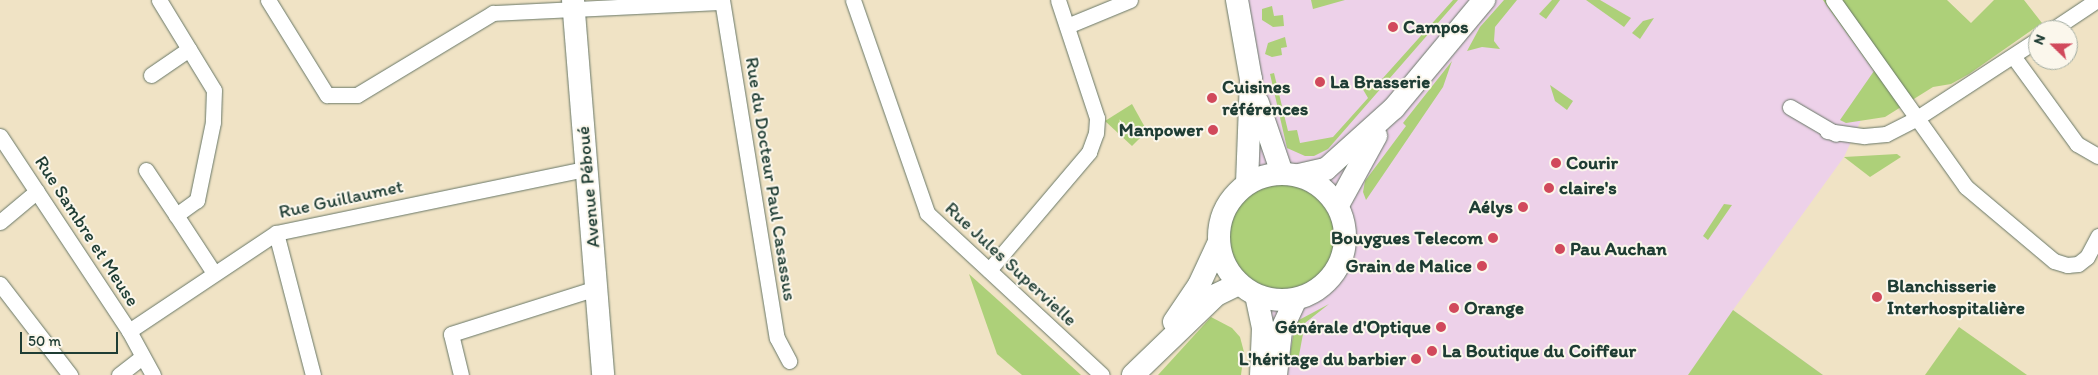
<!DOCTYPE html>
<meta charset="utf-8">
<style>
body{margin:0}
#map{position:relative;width:2098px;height:375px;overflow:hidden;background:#f0e3c5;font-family:Itim,sans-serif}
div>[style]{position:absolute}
.built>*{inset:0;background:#edd1e9}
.green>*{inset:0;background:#add079}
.round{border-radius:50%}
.roads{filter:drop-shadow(0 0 1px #687767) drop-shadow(0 0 1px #687767)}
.street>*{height:15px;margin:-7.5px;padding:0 7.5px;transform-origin:7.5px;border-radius:7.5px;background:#fff}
.secondary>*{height:22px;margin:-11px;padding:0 11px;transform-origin:11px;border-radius:11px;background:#fff}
.secondary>.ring{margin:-11px;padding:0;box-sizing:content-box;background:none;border:22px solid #fff;border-radius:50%}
.dots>*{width:14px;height:14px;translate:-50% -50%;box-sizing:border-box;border:2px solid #fbf7ec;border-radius:50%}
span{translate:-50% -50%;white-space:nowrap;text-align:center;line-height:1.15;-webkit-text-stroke:4px #fbf7ec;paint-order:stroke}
.poi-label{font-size:19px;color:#1f3d34;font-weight:700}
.left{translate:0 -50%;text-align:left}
.right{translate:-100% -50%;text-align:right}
.street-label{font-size:19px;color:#1f3d34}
.north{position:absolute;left:2028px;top:20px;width:50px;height:50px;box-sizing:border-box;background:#fbf7ec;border:1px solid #a3ada2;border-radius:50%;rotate:292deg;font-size:14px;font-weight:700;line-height:20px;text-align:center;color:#1f3d34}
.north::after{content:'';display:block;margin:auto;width:18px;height:22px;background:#d1495b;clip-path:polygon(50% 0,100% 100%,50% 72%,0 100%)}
.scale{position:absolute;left:20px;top:332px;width:98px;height:22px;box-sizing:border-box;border:2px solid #1f3d34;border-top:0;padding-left:6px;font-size:15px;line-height:18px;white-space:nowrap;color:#1f3d34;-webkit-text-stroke:4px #fbf7ec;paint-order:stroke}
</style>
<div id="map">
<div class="built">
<div style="clip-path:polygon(1237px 0,1823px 0,1880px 79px,1844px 157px,1733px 310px,1823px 375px,1261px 375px,1256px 295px,1229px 272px,1219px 242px,1225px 209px,1247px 183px)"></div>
</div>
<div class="green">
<div style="clip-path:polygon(1311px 0,1345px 0,1313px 9px)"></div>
<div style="clip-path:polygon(1453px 0,1458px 0,1328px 149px,1314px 156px,1305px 156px,1287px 148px,1270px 74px,1274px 73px,1288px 131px,1297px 130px,1300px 143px,1333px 137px,1368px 98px,1361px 86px,1366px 82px,1374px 88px)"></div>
<div style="clip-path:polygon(1504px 0,1517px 0,1495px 27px,1494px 41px,1500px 49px,1482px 47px,1467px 51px,1480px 27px)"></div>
<div style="clip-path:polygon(1552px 0,1560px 0,1546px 19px,1539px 14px)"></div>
<div style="clip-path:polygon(1586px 0,1600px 0,1631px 18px,1624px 27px)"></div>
<div style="clip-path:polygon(1823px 0,1947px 0,1971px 23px,1994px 0,2024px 0,2042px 23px,1969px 74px,1951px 84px,1933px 87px,1885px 117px,1846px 123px,1840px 120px,1874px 71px)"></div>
<div style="clip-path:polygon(1272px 6px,1274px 16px,1283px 15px,1284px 26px,1273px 27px,1262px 20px,1262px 9px)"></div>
<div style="clip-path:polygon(1654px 18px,1640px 39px,1632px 33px,1643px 21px)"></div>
<div style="clip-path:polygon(1285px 37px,1287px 47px,1281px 48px,1282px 55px,1272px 57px,1265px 54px,1268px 43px)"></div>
<div style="clip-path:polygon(1452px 61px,1443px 87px,1366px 200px,1363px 192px,1365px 181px,1406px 126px,1403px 123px)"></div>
<div style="clip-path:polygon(1550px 85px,1573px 101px,1567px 110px,1555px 101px)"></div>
<div style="clip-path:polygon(1132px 104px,1147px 131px,1132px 146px,1105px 121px)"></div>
<div style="clip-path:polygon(1897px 154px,1901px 157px,1870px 177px,1844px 157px)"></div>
<div class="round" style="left:1230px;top:185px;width:104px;height:104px"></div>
<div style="clip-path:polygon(1724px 204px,1732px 205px,1708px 240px,1703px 236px)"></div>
<div style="clip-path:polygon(969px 274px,1018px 318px,1081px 375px,1022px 375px,997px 354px)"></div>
<div style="clip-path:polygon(1329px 304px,1305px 323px,1298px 361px,1289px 360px,1294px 330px,1299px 320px)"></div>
<div style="clip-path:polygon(1733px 310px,1823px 375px,1688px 375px)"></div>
<div style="clip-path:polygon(1211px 317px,1232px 328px,1240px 337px,1244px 352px,1241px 375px,1158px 375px)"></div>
<div style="clip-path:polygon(1959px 327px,2027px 375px,1925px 375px)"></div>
</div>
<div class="roads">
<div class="street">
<div style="left:159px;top:0;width:105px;rotate:58.6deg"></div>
<div style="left:214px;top:90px;width:32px;rotate:92deg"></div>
<div style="left:213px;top:122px;width:80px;rotate:101.6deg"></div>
<div style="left:197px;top:200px;width:26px;rotate:144deg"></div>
<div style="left:176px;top:215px;width:69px;rotate:56.8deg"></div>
<div style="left:268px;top:0;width:112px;rotate:58.2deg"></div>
<div style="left:327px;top:95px;width:30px"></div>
<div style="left:357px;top:95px;width:159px;rotate:-31.1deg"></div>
<div style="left:493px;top:13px;width:229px;rotate:-2.8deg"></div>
<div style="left:722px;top:0;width:342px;rotate:80.8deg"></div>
<div style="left:777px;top:338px;width:26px;rotate:62deg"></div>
<div style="left:853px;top:0;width:225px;rotate:70.8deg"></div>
<div style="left:927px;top:213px;width:238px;rotate:42.8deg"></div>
<div style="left:1833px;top:0;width:229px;rotate:54.6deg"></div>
<div style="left:1966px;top:187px;width:115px;rotate:40.1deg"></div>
<div style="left:2054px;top:261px;width:14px;rotate:17deg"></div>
<div style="left:2067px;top:265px;width:11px;rotate:-5deg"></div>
<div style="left:2078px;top:264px;width:11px;rotate:-38deg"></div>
<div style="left:2087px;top:257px;width:24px;rotate:-62deg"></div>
<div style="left:1067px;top:26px;width:68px;rotate:-22.4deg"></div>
<div style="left:2052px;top:30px;width:54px;rotate:-33.7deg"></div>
<div style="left:2013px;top:56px;width:109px;rotate:54deg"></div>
<div style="left:2077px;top:144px;width:24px;rotate:30deg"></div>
<div style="left:151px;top:75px;width:46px;rotate:-34.4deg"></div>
<div style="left:1790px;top:107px;width:53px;rotate:30.4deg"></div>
<div style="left:1827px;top:131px;width:37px;rotate:8deg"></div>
<div style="left:1864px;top:136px;width:22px;rotate:-5deg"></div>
<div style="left:1886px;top:134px;width:35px;rotate:-27deg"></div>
<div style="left:1917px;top:118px;width:145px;rotate:-33.1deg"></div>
<div style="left:0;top:136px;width:234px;rotate:56.5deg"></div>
<div style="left:129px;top:331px;width:50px;rotate:61.4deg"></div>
<div style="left:146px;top:170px;width:54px;rotate:56.3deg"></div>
<div style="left:0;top:222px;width:48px;rotate:-40deg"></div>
<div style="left:276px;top:233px;width:147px;rotate:75.4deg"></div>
<div style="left:989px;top:270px;width:155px;rotate:-49.7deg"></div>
<div style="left:1089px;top:152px;width:20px;rotate:-70deg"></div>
<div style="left:1096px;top:133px;width:15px;rotate:-86deg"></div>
<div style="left:1097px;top:118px;width:124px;rotate:-108.3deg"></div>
<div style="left:0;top:284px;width:115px;rotate:52.4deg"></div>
<div style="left:129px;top:331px;width:177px;rotate:-33.7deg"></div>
<div style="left:276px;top:233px;width:317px;rotate:-11.7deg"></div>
<div style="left:119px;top:375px;width:29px;rotate:-38deg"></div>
<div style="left:461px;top:375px;width:42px;rotate:-103.7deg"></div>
<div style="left:451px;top:334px;width:152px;rotate:-17.6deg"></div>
</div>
<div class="secondary">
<div style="left:573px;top:0;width:376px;rotate:85.4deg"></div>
<div style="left:1237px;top:0;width:80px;rotate:80deg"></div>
<div style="left:1251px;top:79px;width:104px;rotate:92.2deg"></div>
<div style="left:1258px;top:103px;width:74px;rotate:71.1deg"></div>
<div class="ring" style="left:1219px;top:174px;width:104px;height:104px"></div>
<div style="left:1299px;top:175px;width:28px;rotate:-13deg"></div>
<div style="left:1326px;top:169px;width:91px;rotate:-41.9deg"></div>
<div style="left:1394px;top:108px;width:141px;rotate:-50.2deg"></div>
<div style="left:1338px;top:205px;width:79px;rotate:-61.2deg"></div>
<div style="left:1256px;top:295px;width:34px;rotate:78deg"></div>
<div style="left:1263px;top:328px;width:47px;rotate:92.4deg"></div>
<div style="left:1174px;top:322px;width:45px;rotate:-56deg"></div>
<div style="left:1199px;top:285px;width:47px;rotate:-65.1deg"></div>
<div style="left:1133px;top:375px;width:115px;rotate:-43.9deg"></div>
<div style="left:1216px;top:295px;width:25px;rotate:-26deg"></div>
<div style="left:1276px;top:375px;width:44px;rotate:-83.5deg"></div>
<div style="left:1281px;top:331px;width:35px;rotate:-65deg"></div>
</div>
</div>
<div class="dots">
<div style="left:1393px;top:27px;background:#d1495b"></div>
<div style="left:1320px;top:82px;background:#d1495b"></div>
<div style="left:1212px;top:98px;background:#d1495b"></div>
<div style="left:1213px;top:130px;background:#d1495b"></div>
<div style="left:1556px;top:163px;background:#d1495b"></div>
<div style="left:1549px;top:188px;background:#d1495b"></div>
<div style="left:1523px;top:207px;background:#d1495b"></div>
<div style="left:1493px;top:238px;background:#d1495b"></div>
<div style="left:1560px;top:249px;background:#d1495b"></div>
<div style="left:1482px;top:266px;background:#d1495b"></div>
<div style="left:1877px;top:297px;background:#d1495b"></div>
<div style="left:1454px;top:308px;background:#d1495b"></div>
<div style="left:1441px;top:327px;background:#d1495b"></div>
<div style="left:1432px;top:351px;background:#d1495b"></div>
<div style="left:1416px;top:359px;background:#d1495b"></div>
</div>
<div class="poi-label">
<span class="left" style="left:1403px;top:27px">Campos</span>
<span class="left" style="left:1330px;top:82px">La Brasserie</span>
<span class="left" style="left:1222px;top:98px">Cuisines<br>références</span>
<span class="right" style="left:1203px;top:130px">Manpower</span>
<span class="left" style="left:1566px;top:163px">Courir</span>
<span class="left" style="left:1559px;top:188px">claire's</span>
<span class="right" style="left:1513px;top:207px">Aélys</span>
<span class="right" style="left:1483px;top:238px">Bouygues Telecom</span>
<span class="left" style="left:1570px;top:249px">Pau Auchan</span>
<span class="right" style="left:1472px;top:266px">Grain de Malice</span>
<span class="left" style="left:1887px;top:297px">Blanchisserie<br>Interhospitalière</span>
<span class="left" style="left:1464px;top:308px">Orange</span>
<span class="right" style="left:1431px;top:327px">Générale d'Optique</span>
<span class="left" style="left:1442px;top:351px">La Boutique du Coiffeur</span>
<span class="right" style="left:1406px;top:359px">L'héritage du barbier</span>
</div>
<div class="street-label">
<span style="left:771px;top:179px;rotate:81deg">Rue du Docteur Paul Casassus</span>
<span style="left:588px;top:187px;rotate:-95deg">Avenue Péboué</span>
<span style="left:341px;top:199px;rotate:-12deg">Rue Guillaumet</span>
<span style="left:87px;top:231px;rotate:57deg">Rue Sambre et Meuse</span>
<span style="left:1011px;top:264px;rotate:43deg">Rue Jules Supervielle</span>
</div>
<div class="north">N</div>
<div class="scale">50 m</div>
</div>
